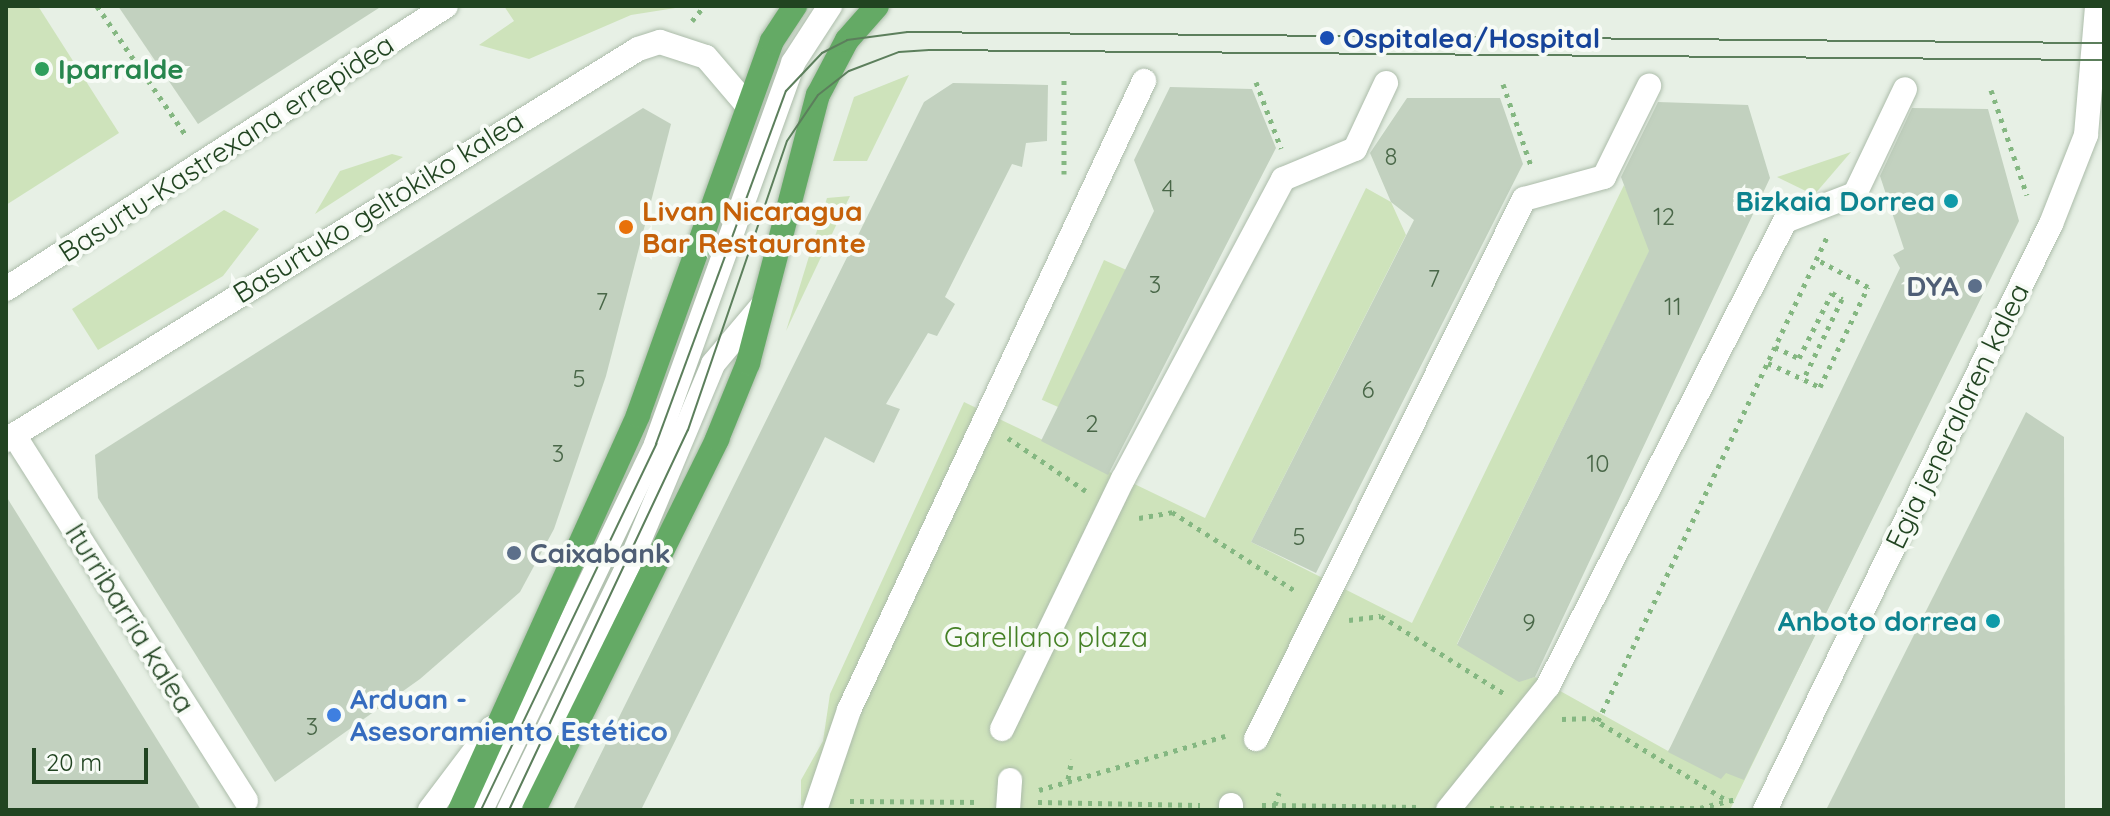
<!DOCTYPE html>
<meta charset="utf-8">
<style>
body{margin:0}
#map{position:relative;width:2110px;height:816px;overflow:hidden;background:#e7f0e5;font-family:Quicksand,sans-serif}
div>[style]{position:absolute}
.green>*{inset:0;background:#cee3bb;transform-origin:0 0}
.building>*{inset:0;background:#c2d1bf}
.path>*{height:5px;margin-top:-2.5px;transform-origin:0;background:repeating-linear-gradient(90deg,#84b781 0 4px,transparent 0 10px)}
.roads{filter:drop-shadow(0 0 2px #acbcaa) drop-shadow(0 0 2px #acbcaa)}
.minor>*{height:24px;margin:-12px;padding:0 12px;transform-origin:12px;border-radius:12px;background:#fff}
.major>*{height:24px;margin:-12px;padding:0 12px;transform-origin:12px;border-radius:12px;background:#64aa65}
.tram>*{height:2px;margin:-1px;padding:0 1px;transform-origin:1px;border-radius:1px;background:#5c7f5c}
.dots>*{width:22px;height:22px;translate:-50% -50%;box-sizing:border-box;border:4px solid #f7fbf6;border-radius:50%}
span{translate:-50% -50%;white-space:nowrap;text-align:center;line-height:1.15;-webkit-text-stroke:8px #f7fbf6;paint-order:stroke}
.number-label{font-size:24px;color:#496748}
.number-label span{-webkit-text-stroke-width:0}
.transit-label{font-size:28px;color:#164399;font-weight:700}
.left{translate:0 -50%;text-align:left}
.leisure-label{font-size:28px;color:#27864d;font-weight:700}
.street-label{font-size:28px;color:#214421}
.culture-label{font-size:28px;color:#0d838f;font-weight:700}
.right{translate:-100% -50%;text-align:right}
.food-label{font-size:28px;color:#c56008;font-weight:700}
.service-label{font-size:28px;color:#4e5e75;font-weight:700}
.park-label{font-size:28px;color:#458126}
.shop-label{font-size:28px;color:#366cbe;font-weight:700}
.frame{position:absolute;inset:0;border:8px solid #214421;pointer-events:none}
.scale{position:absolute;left:32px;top:748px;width:116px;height:36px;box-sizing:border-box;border:4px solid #214421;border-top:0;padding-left:10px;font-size:24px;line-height:28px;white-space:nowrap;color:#214421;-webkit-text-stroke:6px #f7fbf6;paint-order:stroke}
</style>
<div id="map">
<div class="green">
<div style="clip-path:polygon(6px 6px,38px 6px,119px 133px,6px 205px)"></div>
<div style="clip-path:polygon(504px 6px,688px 6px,631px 15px,529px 59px,479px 45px,514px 21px)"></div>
<div style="clip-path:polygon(909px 75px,867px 161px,833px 161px,854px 97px)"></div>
<div style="clip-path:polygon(1851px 152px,1814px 195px,1777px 177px)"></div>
<div style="clip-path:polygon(392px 154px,403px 157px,315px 214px,340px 171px)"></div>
<div style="clip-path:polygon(1624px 185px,1653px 244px,1457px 644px,1519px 681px,1535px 677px,1668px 751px,1976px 305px,1730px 810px,817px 810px,801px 805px,801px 780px,823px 741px,830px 694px,964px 402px,1205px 518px,1366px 188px,1391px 202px,1406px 235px,1251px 542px,1412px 623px)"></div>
<div style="clip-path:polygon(850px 196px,786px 331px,827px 198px)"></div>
<div style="clip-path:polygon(224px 210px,259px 229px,223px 276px,98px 350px,72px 309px)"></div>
<div style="left:1104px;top:260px;width:24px;height:153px;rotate:24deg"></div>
</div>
<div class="building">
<div style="clip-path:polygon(118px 6px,382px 6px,198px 124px)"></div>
<div style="clip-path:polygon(953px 83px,1048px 85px,1047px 141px,1026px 143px,1022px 167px,1012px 164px,945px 297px,955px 304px,937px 336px,928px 333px,886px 404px,900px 409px,874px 463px,825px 437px,641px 810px,573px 810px,924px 102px)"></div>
<div style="clip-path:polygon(1170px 87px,1252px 89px,1276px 148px,1108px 475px,1041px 441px,1154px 211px,1134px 160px)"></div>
<div style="clip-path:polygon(1407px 98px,1500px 98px,1523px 164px,1316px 573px,1251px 542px,1414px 220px,1391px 202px,1370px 153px)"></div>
<div style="clip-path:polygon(1658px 102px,1748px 105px,1770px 178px,1535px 677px,1519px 682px,1457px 645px,1649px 251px,1621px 177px)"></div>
<div style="clip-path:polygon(643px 108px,671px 124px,606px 376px,554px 529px,520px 592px,420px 679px,275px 782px,98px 498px,95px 455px)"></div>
<div style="clip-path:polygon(1912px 108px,1988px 109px,2019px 221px,1744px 780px,1726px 773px,1721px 779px,1668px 752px,1900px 268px,1893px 255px,1904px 249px,1880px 176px)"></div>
<div style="clip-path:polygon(2026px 412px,2064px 437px,2065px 810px,1826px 810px)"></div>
<div style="clip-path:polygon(6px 496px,201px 810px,6px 810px)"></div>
</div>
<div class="path">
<div style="left:97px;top:6px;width:159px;rotate:55.5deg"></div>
<div style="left:692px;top:21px;width:19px;rotate:-51deg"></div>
<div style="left:1256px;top:82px;width:71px;rotate:69.3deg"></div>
<div style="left:1503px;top:84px;width:87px;rotate:71.1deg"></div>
<div style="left:1991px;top:90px;width:111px;rotate:71.1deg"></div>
<div style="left:1064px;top:174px;width:95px;rotate:-90deg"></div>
<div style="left:1775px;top:347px;width:26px;rotate:25deg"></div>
<div style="left:1799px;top:358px;width:73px;rotate:-63.1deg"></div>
<div style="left:1832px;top:293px;width:12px;rotate:31deg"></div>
<div style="left:1842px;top:299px;width:90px;rotate:115.7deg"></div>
<div style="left:1768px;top:363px;width:57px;rotate:24.8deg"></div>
<div style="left:1820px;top:387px;width:111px;rotate:-64.4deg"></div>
<div style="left:1868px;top:287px;width:57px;rotate:-151.6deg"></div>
<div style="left:1008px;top:438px;width:94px;rotate:34.2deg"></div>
<div style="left:1139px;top:518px;width:34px;rotate:-10deg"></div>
<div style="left:1172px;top:512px;width:148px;rotate:32.6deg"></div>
<div style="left:1349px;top:620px;width:32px;rotate:-7deg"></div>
<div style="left:1381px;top:616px;width:146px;rotate:32.2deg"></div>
<div style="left:1562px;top:719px;width:30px;rotate:-2deg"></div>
<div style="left:1592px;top:718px;width:159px;rotate:31.4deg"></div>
<div style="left:1598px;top:721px;width:535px;rotate:-64.68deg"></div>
<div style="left:1068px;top:779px;width:20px;rotate:-79deg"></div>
<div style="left:1039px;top:790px;width:194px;rotate:-16.2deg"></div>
<div style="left:850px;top:801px;width:130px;rotate:0.4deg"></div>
<div style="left:1038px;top:802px;width:162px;rotate:1.1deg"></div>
<div style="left:1262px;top:805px;width:158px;rotate:0.7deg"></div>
<div style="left:1275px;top:805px;width:13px;rotate:-72deg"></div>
<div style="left:1490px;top:808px;width:210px"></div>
<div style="left:1700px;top:808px;width:36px;rotate:-14deg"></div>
</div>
<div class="roads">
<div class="minor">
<div style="left:6px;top:289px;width:523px;rotate:-32.75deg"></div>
<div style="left:14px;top:435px;width:433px;rotate:57.6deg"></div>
<div style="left:6px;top:440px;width:743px;rotate:-31.74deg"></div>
<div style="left:638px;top:49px;width:23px;rotate:-18deg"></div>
<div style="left:660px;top:42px;width:48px;rotate:18.1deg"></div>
<div style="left:706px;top:57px;width:63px;rotate:49.5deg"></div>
<div style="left:1002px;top:729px;width:278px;rotate:-64.2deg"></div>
<div style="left:1123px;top:479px;width:340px;rotate:-61.9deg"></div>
<div style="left:1283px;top:179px;width:78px;rotate:-22.6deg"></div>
<div style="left:1355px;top:149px;width:73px;rotate:-64.8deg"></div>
<div style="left:1256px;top:739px;width:603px;rotate:-63.6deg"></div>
<div style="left:1524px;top:199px;width:83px;rotate:-15.4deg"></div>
<div style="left:1604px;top:177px;width:102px;rotate:-63.7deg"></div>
<div style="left:1231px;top:805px;width:5px;rotate:90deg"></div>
<div style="left:430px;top:810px;width:103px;rotate:-52.9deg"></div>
<div style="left:481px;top:810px;width:406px;rotate:-64.4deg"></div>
<div style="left:656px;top:444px;width:405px;rotate:-70.2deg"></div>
<div style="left:793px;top:63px;width:68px;rotate:-57deg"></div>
<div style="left:509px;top:810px;width:280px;rotate:-64deg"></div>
<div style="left:632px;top:558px;width:210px;rotate:-67.3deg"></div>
<div style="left:713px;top:364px;width:75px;rotate:-49.9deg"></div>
<div style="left:815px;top:810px;width:106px;rotate:-71.2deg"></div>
<div style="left:849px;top:710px;width:695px;rotate:-64.87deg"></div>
<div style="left:1008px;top:810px;width:30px;rotate:-86deg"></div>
<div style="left:1448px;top:810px;width:159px;rotate:-51.1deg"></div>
<div style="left:1548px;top:686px;width:522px;rotate:-62.99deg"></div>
<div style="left:1785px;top:221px;width:75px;rotate:-21.1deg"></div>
<div style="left:1855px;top:194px;width:116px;rotate:-64.5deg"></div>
<div style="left:1765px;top:810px;width:652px;rotate:-63.99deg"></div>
<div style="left:2051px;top:224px;width:96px;rotate:-68.5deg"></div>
<div style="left:2086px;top:135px;width:129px;rotate:-85.1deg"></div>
</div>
<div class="major">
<div style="left:460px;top:810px;width:433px;rotate:-65.7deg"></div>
<div style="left:638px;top:415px;width:397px;rotate:-70.3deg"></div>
<div style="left:772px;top:41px;width:42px;rotate:-56.7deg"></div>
<div style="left:534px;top:810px;width:414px;rotate:-63.7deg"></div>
<div style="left:717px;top:439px;width:82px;rotate:-67.8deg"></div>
<div style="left:748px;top:363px;width:277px;rotate:-75.4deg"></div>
<div style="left:818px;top:95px;width:62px;rotate:-62.2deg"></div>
<div style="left:847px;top:40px;width:45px;rotate:-48.6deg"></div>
</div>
</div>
<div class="tram">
<div style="left:481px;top:810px;width:406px;rotate:-64.4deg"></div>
<div style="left:656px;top:444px;width:376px;rotate:-69.8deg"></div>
<div style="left:786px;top:91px;width:52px;rotate:-46.5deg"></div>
<div style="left:822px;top:53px;width:28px;rotate:-27deg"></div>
<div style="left:847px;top:40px;width:61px;rotate:-7.6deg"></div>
<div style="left:907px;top:32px;width:1197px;rotate:0.53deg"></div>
<div style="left:509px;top:810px;width:420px;rotate:-64.8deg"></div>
<div style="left:688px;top:430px;width:305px;rotate:-71.1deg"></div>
<div style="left:787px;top:141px;width:55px;rotate:-56deg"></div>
<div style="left:818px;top:95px;width:39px;rotate:-38deg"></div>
<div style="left:849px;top:71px;width:53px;rotate:-20.8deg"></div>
<div style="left:899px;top:52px;width:30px;rotate:-4deg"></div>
<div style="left:929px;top:50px;width:1175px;rotate:0.49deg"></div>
</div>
<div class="dots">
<div style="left:1327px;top:38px;background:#1a4fb4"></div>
<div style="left:42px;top:69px;background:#2e9e5b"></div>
<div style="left:1951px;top:201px;background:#0f9aa8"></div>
<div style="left:626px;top:227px;background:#e8710a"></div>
<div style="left:1975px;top:286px;background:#5c6f8a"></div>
<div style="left:514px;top:553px;background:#5c6f8a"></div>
<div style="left:1993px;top:621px;background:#0f9aa8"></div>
<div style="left:334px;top:715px;background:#3f7fe0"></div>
</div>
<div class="number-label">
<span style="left:1391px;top:157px">8</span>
<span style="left:1168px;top:189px">4</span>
<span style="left:1664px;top:217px">12</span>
<span style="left:1434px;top:279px">7</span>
<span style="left:1155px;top:285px">3</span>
<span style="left:602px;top:302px">7</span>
<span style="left:1673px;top:307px">11</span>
<span style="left:579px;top:379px">5</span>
<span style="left:1368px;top:390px">6</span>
<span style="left:1092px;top:424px">2</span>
<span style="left:558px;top:454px">3</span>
<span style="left:1598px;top:464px">10</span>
<span style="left:1299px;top:537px">5</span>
<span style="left:1529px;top:623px">9</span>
<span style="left:312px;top:727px">3</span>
</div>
<div class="transit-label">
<span class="left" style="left:1343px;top:38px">Ospitalea/Hospital</span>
</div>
<div class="leisure-label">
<span class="left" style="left:58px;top:69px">Iparralde</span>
</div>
<div class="street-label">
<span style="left:226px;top:148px;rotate:-33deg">Basurtu-Kastrexana errepidea</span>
<span style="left:378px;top:207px;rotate:-32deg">Basurtuko geltokiko kalea</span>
<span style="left:1957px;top:416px;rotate:-64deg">Egia jeneralaren kalea</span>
<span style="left:130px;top:618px;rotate:58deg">Iturribarria kalea</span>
</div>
<div class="culture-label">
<span class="right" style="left:1935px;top:201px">Bizkaia Dorrea</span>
<span class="right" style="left:1977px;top:621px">Anboto dorrea</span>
</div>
<div class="food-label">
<span class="left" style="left:642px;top:227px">Livan Nicaragua<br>Bar Restaurante</span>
</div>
<div class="service-label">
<span class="right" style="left:1959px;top:286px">DYA</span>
<span class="left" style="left:530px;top:553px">Caixabank</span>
</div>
<div class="park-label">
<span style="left:1046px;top:637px">Garellano plaza</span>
</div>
<div class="shop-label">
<span class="left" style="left:350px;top:715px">Arduan -<br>Asesoramiento Estético</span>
</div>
<div class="frame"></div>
<div class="scale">20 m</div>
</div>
